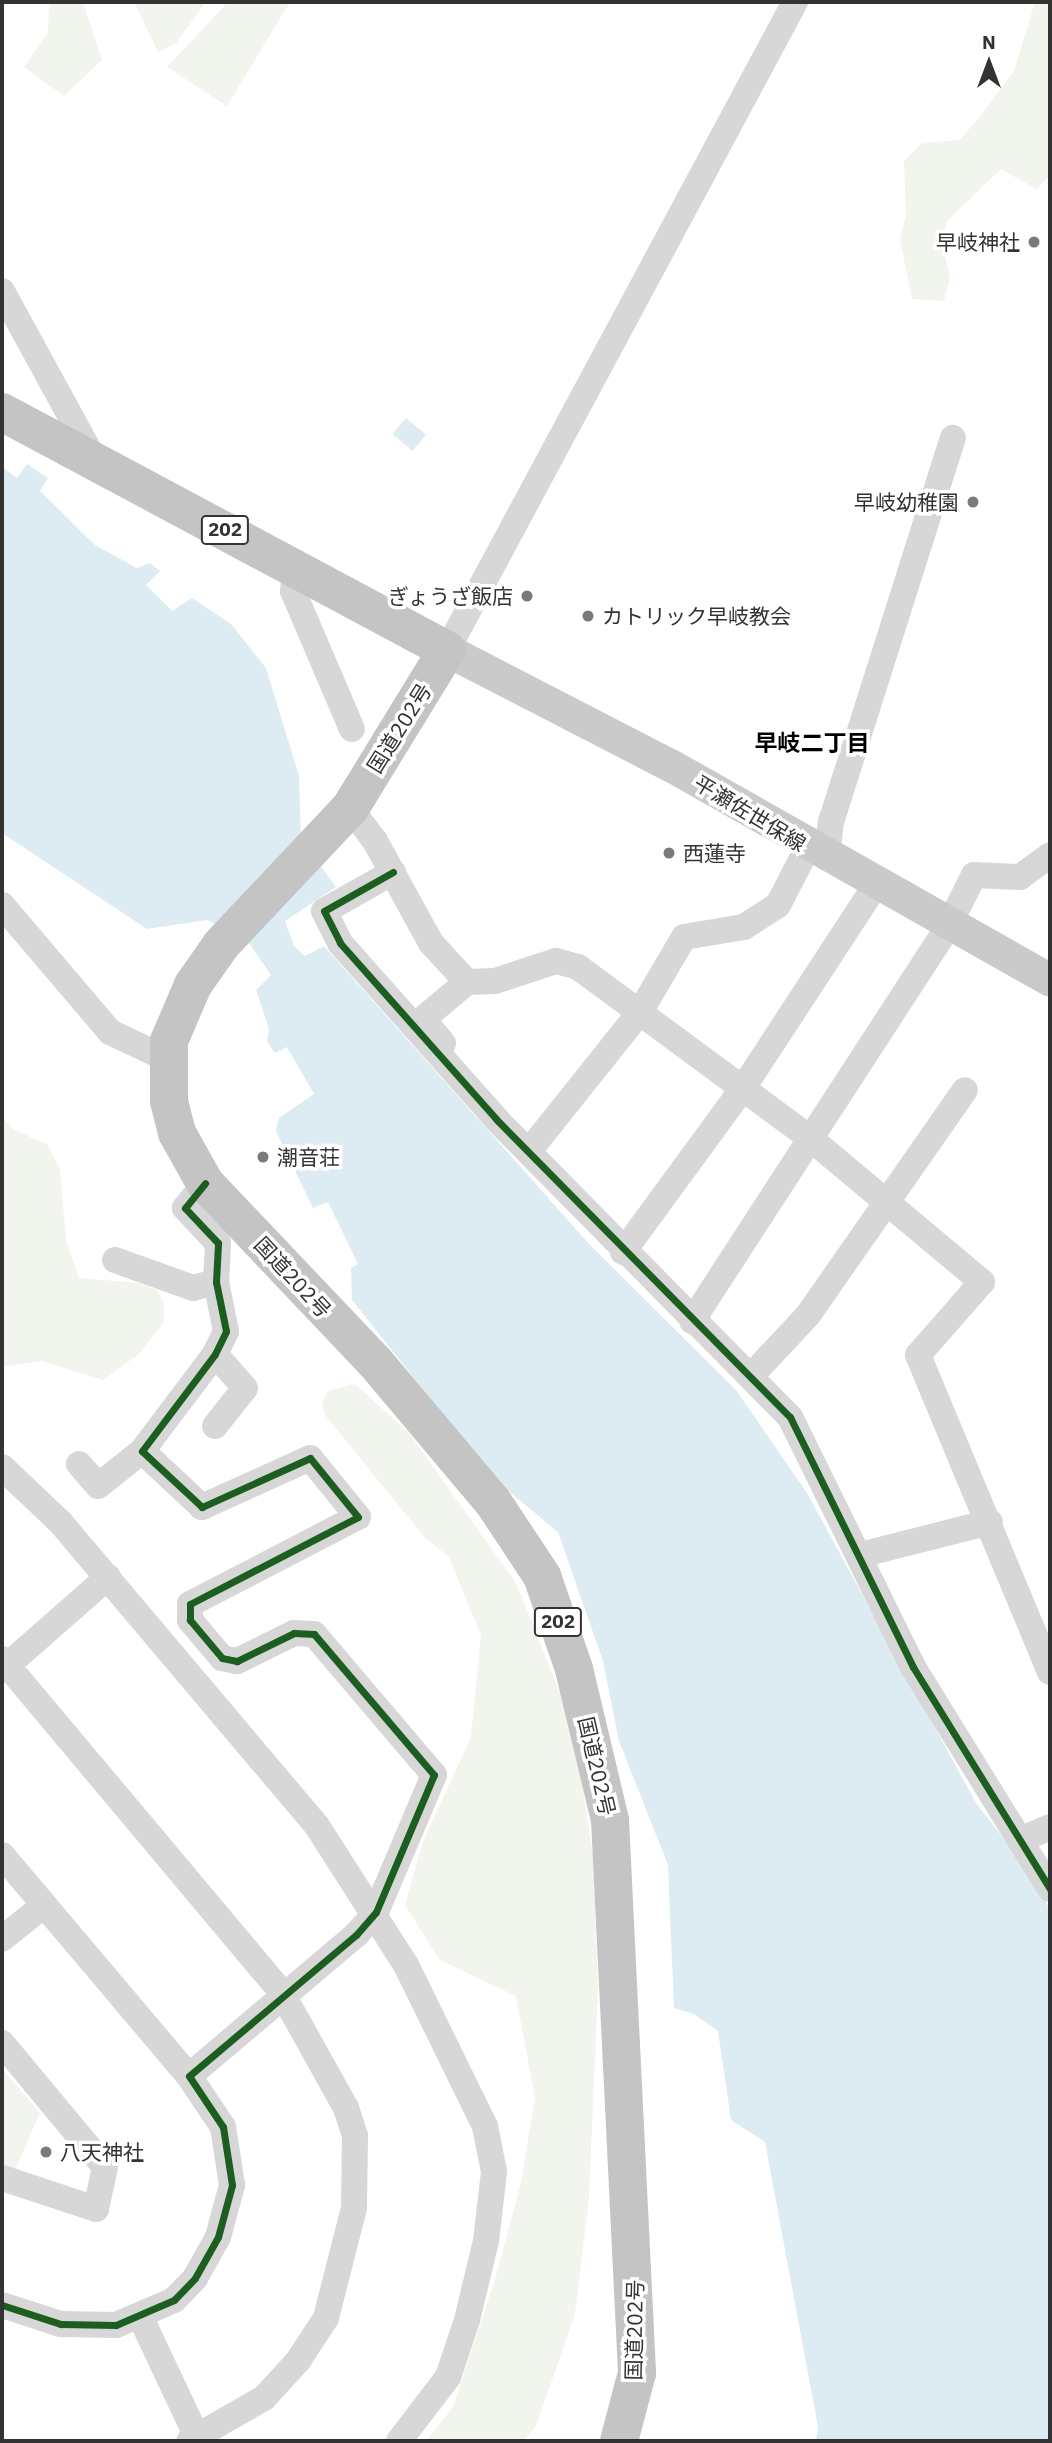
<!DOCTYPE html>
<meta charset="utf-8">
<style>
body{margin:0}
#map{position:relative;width:1052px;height:2443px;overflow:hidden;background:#fff;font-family:"IBM Plex Sans","Noto Sans JP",sans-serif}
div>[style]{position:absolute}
.green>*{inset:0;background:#f1f5ed}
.water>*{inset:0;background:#ddebf3;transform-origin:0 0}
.minor>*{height:26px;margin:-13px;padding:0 13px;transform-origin:13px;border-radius:13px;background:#d7d7d7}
.major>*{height:33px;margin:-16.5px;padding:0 16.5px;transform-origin:16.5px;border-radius:16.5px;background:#cacaca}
.highway>*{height:38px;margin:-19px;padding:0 19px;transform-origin:19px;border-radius:19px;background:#c4c4c4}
.cycleway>*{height:7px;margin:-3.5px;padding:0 3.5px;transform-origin:3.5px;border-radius:3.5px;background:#1b5e20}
.dots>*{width:19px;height:19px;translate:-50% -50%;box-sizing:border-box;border:4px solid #fff;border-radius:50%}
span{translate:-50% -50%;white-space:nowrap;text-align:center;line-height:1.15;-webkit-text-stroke:7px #fff;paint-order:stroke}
.shield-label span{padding:2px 5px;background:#fff;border:2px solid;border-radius:5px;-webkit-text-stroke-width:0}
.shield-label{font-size:19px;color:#333;font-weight:700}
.poi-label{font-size:21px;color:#333}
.right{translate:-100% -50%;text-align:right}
.left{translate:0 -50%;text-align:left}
.street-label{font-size:21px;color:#333}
.neighbourhood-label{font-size:23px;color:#000;font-weight:700}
.frame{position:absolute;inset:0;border:4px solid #333;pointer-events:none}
.north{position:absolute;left:954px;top:28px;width:70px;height:70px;-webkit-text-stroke:5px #fff;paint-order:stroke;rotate:0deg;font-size:19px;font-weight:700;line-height:28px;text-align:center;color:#333}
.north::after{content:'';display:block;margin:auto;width:24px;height:32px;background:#333;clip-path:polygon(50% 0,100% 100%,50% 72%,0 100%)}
</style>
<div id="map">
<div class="green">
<div style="clip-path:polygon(49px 2px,83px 2px,102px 60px,64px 96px,24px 67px,48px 32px)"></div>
<div style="clip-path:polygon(134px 2px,206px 2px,176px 43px,158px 52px)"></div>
<div style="clip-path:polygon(228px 2px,290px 2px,227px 106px,167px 67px)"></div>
<div style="clip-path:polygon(1035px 2px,1050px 2px,1050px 176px,1036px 189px,1001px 169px,946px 222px,943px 247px,950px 278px,944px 301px,912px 299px,900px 240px,906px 215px,904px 161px,922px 143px,960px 140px,985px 110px,1014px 71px)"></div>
<div style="clip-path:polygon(2px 1117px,14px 1130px,47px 1144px,60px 1169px,66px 1240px,79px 1278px,139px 1283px,157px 1290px,164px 1303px,164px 1322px,139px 1354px,103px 1380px,42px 1361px,2px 1367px)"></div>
<div style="clip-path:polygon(355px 1384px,409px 1433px,516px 1583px,572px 1723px,593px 1854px,598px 1987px,589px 2197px,575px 2314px,536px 2426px,524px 2441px,426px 2441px,453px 2407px,496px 2276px,521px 2183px,535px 2098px,516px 1996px,440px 1960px,405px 1905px,422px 1844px,471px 1737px,481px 1635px,449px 1557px,425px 1538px,325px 1415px,322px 1402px,328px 1391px)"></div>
<div style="clip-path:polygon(2px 2069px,40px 2113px,14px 2172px,2px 2167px)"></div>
</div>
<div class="water">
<div style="left:406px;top:418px;width:26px;height:21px;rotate:40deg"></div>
<div style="clip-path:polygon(27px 464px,48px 478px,40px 491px,95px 545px,137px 568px,150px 563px,160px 571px,146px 585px,172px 611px,192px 598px,231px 624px,266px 668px,299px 776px,301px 839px,336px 887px,285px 921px,294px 946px,305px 956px,324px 946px,590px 1245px,736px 1390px,807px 1493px,976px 1803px,1032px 1875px,1050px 1910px,1050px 2441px,816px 2441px,818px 2427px,765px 2142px,731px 2120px,718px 2031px,694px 2014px,674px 2008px,668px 1865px,619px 1741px,603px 1661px,558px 1532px,494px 1479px,352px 1300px,351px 1268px,358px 1264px,328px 1202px,313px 1208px,276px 1131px,279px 1118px,314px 1094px,287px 1047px,275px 1053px,267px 1042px,269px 1029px,256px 990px,271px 975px,247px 940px,207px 920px,147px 929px,2px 833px,2px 467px,17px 478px)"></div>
</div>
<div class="minor">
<div style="left:2px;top:291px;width:196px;rotate:61.3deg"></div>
<div style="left:295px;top:569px;width:22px;rotate:95deg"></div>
<div style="left:293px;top:591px;width:150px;rotate:66.9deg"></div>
<div style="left:447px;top:650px;width:736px;rotate:-61.76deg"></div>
<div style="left:350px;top:808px;width:41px;rotate:52.9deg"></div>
<div style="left:375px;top:841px;width:116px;rotate:61.2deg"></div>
<div style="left:431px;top:943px;width:53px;rotate:47.3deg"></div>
<div style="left:467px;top:982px;width:28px;rotate:-2deg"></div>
<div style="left:495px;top:981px;width:64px;rotate:-18.2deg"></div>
<div style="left:556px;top:961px;width:23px;rotate:15deg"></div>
<div style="left:578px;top:967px;width:290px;rotate:36.4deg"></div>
<div style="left:811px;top:1139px;width:223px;rotate:39.9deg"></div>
<div style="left:982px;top:1282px;width:97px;rotate:131.2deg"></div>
<div style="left:918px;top:1355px;width:343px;rotate:67.4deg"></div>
<div style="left:827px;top:858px;width:36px;rotate:-84deg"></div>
<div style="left:831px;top:822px;width:403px;rotate:-72.4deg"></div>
<div style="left:393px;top:872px;width:79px;rotate:150.5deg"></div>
<div style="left:324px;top:911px;width:36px;rotate:63deg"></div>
<div style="left:340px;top:943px;width:235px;rotate:48.4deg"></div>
<div style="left:496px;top:1119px;width:419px;rotate:45.4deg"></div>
<div style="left:790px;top:1417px;width:279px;rotate:63.8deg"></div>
<div style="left:913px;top:1667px;width:261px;rotate:58.3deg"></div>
<div style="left:2px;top:905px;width:167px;rotate:49.6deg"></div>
<div style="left:110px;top:1032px;width:63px;rotate:25.3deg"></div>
<div style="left:443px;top:1043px;width:31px;rotate:-130deg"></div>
<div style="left:423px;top:1019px;width:57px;rotate:-40.1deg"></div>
<div style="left:529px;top:1151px;width:178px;rotate:-51.4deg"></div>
<div style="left:640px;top:1012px;width:87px;rotate:-59.6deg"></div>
<div style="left:684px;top:937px;width:61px;rotate:-9.5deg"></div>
<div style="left:744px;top:927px;width:40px;rotate:-32.9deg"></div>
<div style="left:778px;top:905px;width:65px;rotate:-62.7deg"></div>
<div style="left:623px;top:1252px;width:203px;rotate:-53.8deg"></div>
<div style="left:743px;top:1088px;width:245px;rotate:-56.8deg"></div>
<div style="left:115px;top:1260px;width:83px;rotate:19.7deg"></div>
<div style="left:193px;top:1288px;width:24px;rotate:-15deg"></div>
<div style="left:692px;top:1321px;width:472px;rotate:-57deg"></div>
<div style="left:949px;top:925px;width:56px;rotate:-63.4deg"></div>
<div style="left:974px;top:875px;width:46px;rotate:2.5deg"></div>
<div style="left:1020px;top:877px;width:37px;rotate:-36deg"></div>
<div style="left:752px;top:1375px;width:82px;rotate:-47deg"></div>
<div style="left:808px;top:1315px;width:274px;rotate:-55.1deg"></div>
<div style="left:215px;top:1426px;width:48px;rotate:-51.7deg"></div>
<div style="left:245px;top:1388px;width:45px;rotate:-131.4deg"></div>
<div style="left:79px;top:1464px;width:29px;rotate:49deg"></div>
<div style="left:98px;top:1486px;width:56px;rotate:-38.5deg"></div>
<div style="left:2px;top:1467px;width:81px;rotate:43.5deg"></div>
<div style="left:61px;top:1523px;width:397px;rotate:49.8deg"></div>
<div style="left:317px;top:1826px;width:165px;rotate:57.4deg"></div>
<div style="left:406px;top:1965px;width:179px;rotate:63.9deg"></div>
<div style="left:485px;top:2126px;width:47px;rotate:78.9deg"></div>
<div style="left:494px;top:2172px;width:69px;rotate:96.6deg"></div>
<div style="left:486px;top:2241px;width:81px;rotate:103.5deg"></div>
<div style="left:467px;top:2320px;width:60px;rotate:108.4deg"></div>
<div style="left:448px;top:2377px;width:81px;rotate:127.4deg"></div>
<div style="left:860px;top:1555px;width:134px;rotate:-14.2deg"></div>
<div style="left:2px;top:1659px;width:436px;rotate:50deg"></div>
<div style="left:282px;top:1993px;width:132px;rotate:60.9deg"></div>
<div style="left:346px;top:2108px;width:29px;rotate:72deg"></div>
<div style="left:355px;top:2136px;width:72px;rotate:90.8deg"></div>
<div style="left:354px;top:2208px;width:114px;rotate:104.3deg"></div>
<div style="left:326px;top:2318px;width:51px;rotate:123.1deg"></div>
<div style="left:298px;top:2361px;width:50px;rotate:132.6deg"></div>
<div style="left:264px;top:2398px;width:86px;rotate:150.2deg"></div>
<div style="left:2px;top:1670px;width:141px;rotate:-41.3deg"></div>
<div style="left:1022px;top:1839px;width:30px;rotate:-23deg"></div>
<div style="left:2px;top:1855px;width:289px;rotate:49.8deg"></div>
<div style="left:2px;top:1939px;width:54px;rotate:-39deg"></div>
<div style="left:2px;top:2043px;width:161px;rotate:50.3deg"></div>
<div style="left:105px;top:2167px;width:43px;rotate:102.1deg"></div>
<div style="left:96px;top:2209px;width:99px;rotate:-161.7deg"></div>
<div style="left:2px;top:2305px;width:62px;rotate:17.9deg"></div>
<div style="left:61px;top:2324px;width:55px;rotate:1deg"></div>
<div style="left:116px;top:2325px;width:63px;rotate:-23.3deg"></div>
<div style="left:174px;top:2300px;width:30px;rotate:-46deg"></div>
<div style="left:195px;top:2278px;width:47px;rotate:-60.7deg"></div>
<div style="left:218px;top:2237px;width:54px;rotate:-74.9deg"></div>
<div style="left:232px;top:2185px;width:59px;rotate:-98.8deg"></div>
<div style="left:223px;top:2127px;width:61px;rotate:-123.7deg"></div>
<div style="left:189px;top:2076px;width:219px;rotate:-40.2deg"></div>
<div style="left:356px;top:1935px;width:30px;rotate:-49deg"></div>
<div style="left:376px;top:1912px;width:149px;rotate:-67.1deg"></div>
<div style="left:434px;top:1775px;width:185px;rotate:-130.4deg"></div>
<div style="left:314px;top:1634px;width:20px;rotate:-177deg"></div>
<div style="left:294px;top:1633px;width:64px;rotate:153.8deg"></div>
<div style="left:237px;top:1661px;width:15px;rotate:-169deg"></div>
<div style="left:222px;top:1658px;width:50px;rotate:-130.1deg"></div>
<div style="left:190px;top:1620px;width:16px;rotate:-90deg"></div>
<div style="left:190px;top:1604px;width:189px;rotate:-27.4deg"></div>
<div style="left:358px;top:1517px;width:76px;rotate:-129.1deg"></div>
<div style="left:310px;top:1458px;width:119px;rotate:155.6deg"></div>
<div style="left:202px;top:1507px;width:82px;rotate:-137deg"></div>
<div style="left:142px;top:1451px;width:121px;rotate:-53deg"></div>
<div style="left:215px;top:1354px;width:25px;rotate:-64deg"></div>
<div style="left:226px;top:1331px;width:50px;rotate:-101.5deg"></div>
<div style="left:216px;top:1282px;width:39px;rotate:-87deg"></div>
<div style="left:218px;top:1243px;width:48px;rotate:-133.3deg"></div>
<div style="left:185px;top:1208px;width:32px;rotate:-51deg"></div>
<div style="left:140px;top:2316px;width:136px;rotate:64.8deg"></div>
</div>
<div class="major">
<div style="left:447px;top:650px;width:253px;rotate:27.3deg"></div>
<div style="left:672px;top:766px;width:434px;rotate:29.5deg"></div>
</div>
<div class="highway">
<div style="left:2px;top:412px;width:505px;rotate:28.14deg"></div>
<div style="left:447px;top:650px;width:185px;rotate:121.5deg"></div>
<div style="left:350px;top:808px;width:188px;rotate:133.3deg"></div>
<div style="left:221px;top:945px;width:49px;rotate:125deg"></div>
<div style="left:193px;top:985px;width:61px;rotate:113.2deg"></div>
<div style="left:169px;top:1041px;width:60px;rotate:90deg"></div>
<div style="left:169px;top:1101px;width:33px;rotate:76deg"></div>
<div style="left:177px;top:1133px;width:57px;rotate:60.8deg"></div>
<div style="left:205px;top:1183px;width:247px;rotate:46.5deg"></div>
<div style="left:375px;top:1362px;width:183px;rotate:49.9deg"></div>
<div style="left:493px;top:1502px;width:89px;rotate:56.5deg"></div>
<div style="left:542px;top:1576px;width:98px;rotate:71deg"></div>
<div style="left:574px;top:1669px;width:155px;rotate:76.6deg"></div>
<div style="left:610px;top:1820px;width:554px;rotate:87.2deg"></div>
<div style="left:637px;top:2373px;width:70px;rotate:104.8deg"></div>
</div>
<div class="cycleway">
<div style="left:393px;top:872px;width:79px;rotate:150.5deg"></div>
<div style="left:324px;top:911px;width:36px;rotate:63deg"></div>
<div style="left:340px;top:943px;width:235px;rotate:48.4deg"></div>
<div style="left:496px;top:1119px;width:419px;rotate:45.4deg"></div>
<div style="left:790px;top:1417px;width:279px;rotate:63.8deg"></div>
<div style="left:913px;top:1667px;width:261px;rotate:58.3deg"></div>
<div style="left:2px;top:2305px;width:62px;rotate:17.9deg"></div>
<div style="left:61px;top:2324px;width:55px;rotate:1deg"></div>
<div style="left:116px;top:2325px;width:63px;rotate:-23.3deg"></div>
<div style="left:174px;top:2300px;width:30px;rotate:-46deg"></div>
<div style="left:195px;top:2278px;width:47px;rotate:-60.7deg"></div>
<div style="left:218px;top:2237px;width:54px;rotate:-74.9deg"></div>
<div style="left:232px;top:2185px;width:59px;rotate:-98.8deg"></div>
<div style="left:223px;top:2127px;width:61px;rotate:-123.7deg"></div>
<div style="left:189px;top:2076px;width:219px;rotate:-40.2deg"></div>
<div style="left:356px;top:1935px;width:30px;rotate:-49deg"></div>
<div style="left:376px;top:1912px;width:149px;rotate:-67.1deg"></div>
<div style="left:434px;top:1775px;width:185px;rotate:-130.4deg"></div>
<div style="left:314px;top:1634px;width:20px;rotate:-177deg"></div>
<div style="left:294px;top:1633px;width:64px;rotate:153.8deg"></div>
<div style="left:237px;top:1661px;width:15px;rotate:-169deg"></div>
<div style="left:222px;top:1658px;width:50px;rotate:-130.1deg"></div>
<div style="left:190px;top:1620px;width:16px;rotate:-90deg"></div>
<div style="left:190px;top:1604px;width:189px;rotate:-27.4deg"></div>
<div style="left:358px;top:1517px;width:76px;rotate:-129.1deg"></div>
<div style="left:310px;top:1458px;width:119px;rotate:155.6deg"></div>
<div style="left:202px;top:1507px;width:82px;rotate:-137deg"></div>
<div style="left:142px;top:1451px;width:121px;rotate:-53deg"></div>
<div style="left:215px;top:1354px;width:25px;rotate:-64deg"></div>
<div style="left:226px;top:1331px;width:50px;rotate:-101.5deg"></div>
<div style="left:216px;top:1282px;width:39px;rotate:-87deg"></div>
<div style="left:218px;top:1243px;width:48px;rotate:-133.3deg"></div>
<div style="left:185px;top:1208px;width:32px;rotate:-51deg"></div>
</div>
<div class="dots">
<div style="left:1034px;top:242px;background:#7a7a7a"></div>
<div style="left:973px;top:502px;background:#7a7a7a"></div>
<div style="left:527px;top:596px;background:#7a7a7a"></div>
<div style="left:588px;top:616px;background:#7a7a7a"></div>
<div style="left:669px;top:853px;background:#7a7a7a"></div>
<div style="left:263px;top:1157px;background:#7a7a7a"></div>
<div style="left:46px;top:2152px;background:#7a7a7a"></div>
</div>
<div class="shield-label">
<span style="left:225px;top:530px">202</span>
<span style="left:558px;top:1622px">202</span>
</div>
<div class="poi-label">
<span class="right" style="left:1020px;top:242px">早岐神社</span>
<span class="right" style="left:959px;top:502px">早岐幼稚園</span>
<span class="right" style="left:513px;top:596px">ぎょうざ飯店</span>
<span class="left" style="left:602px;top:616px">カトリック早岐教会</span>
<span class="left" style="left:683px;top:853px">西蓮寺</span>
<span class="left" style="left:277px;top:1157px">潮音荘</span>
<span class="left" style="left:60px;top:2152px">八天神社</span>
</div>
<div class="street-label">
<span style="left:399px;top:728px;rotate:-58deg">国道202号</span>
<span style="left:750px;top:813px;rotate:31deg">平瀬佐世保線</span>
<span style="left:293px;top:1277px;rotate:47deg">国道202号</span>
<span style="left:597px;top:1766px;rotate:77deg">国道202号</span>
<span style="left:634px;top:2330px;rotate:-89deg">国道202号</span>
</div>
<div class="neighbourhood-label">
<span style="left:812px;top:742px">早岐二丁目</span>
</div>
<div class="frame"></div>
<div class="north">N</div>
</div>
